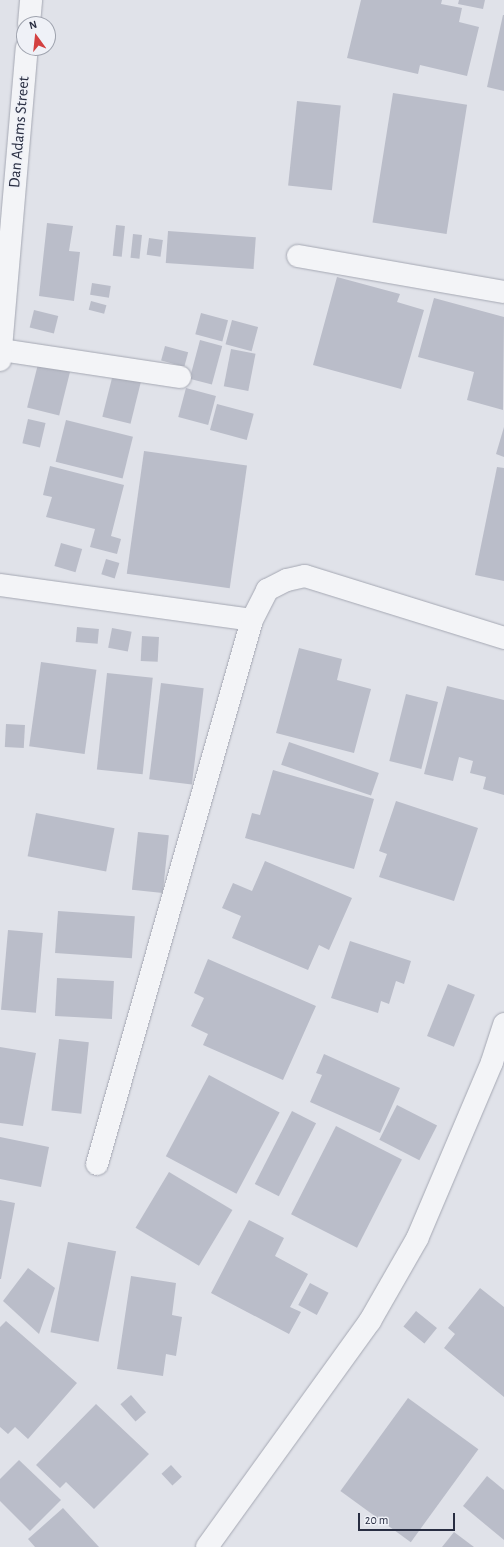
<!DOCTYPE html>
<style>
body{margin:0}
#map{position:relative;width:504px;height:1547px;overflow:hidden;background:#e0e2e9;font-family:"Alegreya Sans",sans-serif}
div>[style]{position:absolute}
.building>*{inset:0;background:#babdc9;transform-origin:0 0}
.roads{filter:drop-shadow(0 0 1px #a5a8b3) drop-shadow(0 0 1px #a5a8b3)}
.minor>*{height:22px;margin:-11px;padding:0 11px;transform-origin:11px;border-radius:11px;background:#f3f4f7}
span{translate:-50% -50%;white-space:nowrap;text-align:center;line-height:1.15;-webkit-text-stroke:3px #eff1f7;paint-order:stroke}
.street-label{font-size:16px;color:#282d41}
.north{position:absolute;left:16px;top:16px;width:40px;height:40px;box-sizing:border-box;background:#eff1f7;border:1px solid #9fa3ae;border-radius:50%;rotate:345deg;font-size:11px;font-weight:700;line-height:16px;text-align:center;color:#282d41}
.north::after{content:'';display:block;margin:auto;width:14px;height:18px;background:#d34040;clip-path:polygon(50% 0,100% 100%,50% 72%,0 100%)}
.scale{position:absolute;left:358px;top:1513px;width:97px;height:18px;box-sizing:border-box;border:2px solid #282d41;border-top:0;padding-left:5px;font-size:12px;line-height:14px;white-space:nowrap;color:#282d41;-webkit-text-stroke:3px #eff1f7;paint-order:stroke}
</style>
<div id="map">
<div class="building">
<div style="clip-path:polygon(361px 0,442px 0,441px 4px,462px 8px,459px 22px,479px 27px,467px 76px,420px 65px,418px 74px,347px 58px)"></div>
<div style="clip-path:polygon(459px 0,485px 0,483px 9px,458px 4px)"></div>
<div style="clip-path:polygon(503px 15px,504px 15px,504px 91px,487px 87px)"></div>
<div style="left:393px;top:93px;width:75px;height:131px;rotate:9deg"></div>
<div style="left:297px;top:101px;width:44px;height:85px;rotate:6deg"></div>
<div style="clip-path:polygon(47px 223px,73px 226px,69px 251px,80px 252px,74px 301px,39px 296px)"></div>
<div style="left:116px;top:225px;width:9px;height:31px;rotate:6deg"></div>
<div style="left:168px;top:231px;width:88px;height:32px;rotate:4deg"></div>
<div style="left:133px;top:234px;width:9px;height:24px;rotate:6deg"></div>
<div style="left:149px;top:238px;width:14px;height:17px;rotate:8deg"></div>
<div style="clip-path:polygon(337px 277px,400px 294px,397px 302px,424px 310px,401px 389px,313px 365px)"></div>
<div style="left:92px;top:283px;width:19px;height:12px;rotate:9deg"></div>
<div style="clip-path:polygon(434px 298px,504px 317px,503px 410px,467px 400px,474px 372px,418px 357px)"></div>
<div style="left:91px;top:301px;width:16px;height:9px;rotate:15deg"></div>
<div style="left:34px;top:310px;width:25px;height:18px;rotate:14deg"></div>
<div style="left:201px;top:313px;width:28px;height:22px;rotate:15deg"></div>
<div style="left:232px;top:320px;width:27px;height:25px;rotate:15deg"></div>
<div style="left:200px;top:340px;width:23px;height:40px;rotate:15deg"></div>
<div style="left:165px;top:346px;width:24px;height:15px;rotate:15deg"></div>
<div style="left:231px;top:349px;width:25px;height:38px;rotate:11deg"></div>
<div style="left:39px;top:360px;width:33px;height:49px;rotate:14deg"></div>
<div style="left:113px;top:374px;width:29px;height:44px;rotate:14deg"></div>
<div style="left:186px;top:388px;width:31px;height:30px;rotate:15deg"></div>
<div style="left:217px;top:404px;width:38px;height:27px;rotate:15deg"></div>
<div style="left:28px;top:419px;width:18px;height:25px;rotate:13deg"></div>
<div style="left:66px;top:420px;width:69px;height:43px;rotate:14deg"></div>
<div style="clip-path:polygon(504px 427px,504px 457px,496px 454px)"></div>
<div style="left:144px;top:451px;width:104px;height:124px;rotate:8deg"></div>
<div style="clip-path:polygon(50px 466px,124px 485px,111px 536px,121px 539px,117px 554px,90px 547px,95px 529px,46px 517px,52px 497px,43px 495px)"></div>
<div style="clip-path:polygon(497px 467px,504px 468px,504px 581px,475px 575px)"></div>
<div style="left:61px;top:543px;width:22px;height:24px;rotate:16deg"></div>
<div style="left:106px;top:559px;width:14px;height:16px;rotate:17deg"></div>
<div style="left:77px;top:627px;width:22px;height:15px;rotate:5deg"></div>
<div style="left:112px;top:628px;width:20px;height:20px;rotate:11deg"></div>
<div style="left:142px;top:636px;width:17px;height:25px;rotate:3deg"></div>
<div style="clip-path:polygon(299px 648px,342px 659px,337px 680px,371px 689px,354px 753px,276px 733px)"></div>
<div style="left:41px;top:662px;width:56px;height:85px;rotate:8deg"></div>
<div style="left:107px;top:673px;width:46px;height:97px;rotate:6deg"></div>
<div style="left:161px;top:683px;width:43px;height:97px;rotate:7deg"></div>
<div style="clip-path:polygon(447px 686px,504px 700px,504px 795px,483px 789px,486px 777px,470px 773px,473px 761px,459px 757px,453px 781px,424px 774px)"></div>
<div style="left:406px;top:694px;width:33px;height:69px;rotate:14deg"></div>
<div style="left:6px;top:724px;width:19px;height:23px;rotate:3deg"></div>
<div style="left:289px;top:742px;width:95px;height:24px;rotate:19deg"></div>
<div style="clip-path:polygon(273px 770px,374px 799px,354px 869px,245px 838px,252px 813px,260px 815px)"></div>
<div style="clip-path:polygon(396px 801px,478px 828px,454px 901px,379px 877px,387px 854px,379px 851px)"></div>
<div style="left:36px;top:813px;width:80px;height:44px;rotate:11deg"></div>
<div style="left:138px;top:832px;width:31px;height:58px;rotate:6deg"></div>
<div style="clip-path:polygon(265px 861px,352px 898px,329px 950px,319px 945px,308px 970px,232px 938px,241px 916px,222px 908px,233px 883px,252px 891px)"></div>
<div style="left:58px;top:911px;width:77px;height:42px;rotate:4deg"></div>
<div style="left:8px;top:930px;width:35px;height:80px;rotate:5deg"></div>
<div style="clip-path:polygon(350px 941px,411px 961px,404px 984px,396px 981px,389px 1004px,381px 1001px,378px 1013px,331px 998px)"></div>
<div style="clip-path:polygon(208px 959px,316px 1006px,283px 1080px,203px 1045px,208px 1034px,191px 1026px,204px 998px,194px 993px)"></div>
<div style="left:57px;top:978px;width:57px;height:38px;rotate:3deg"></div>
<div style="left:448px;top:984px;width:29px;height:56px;rotate:22deg"></div>
<div style="left:59px;top:1039px;width:30px;height:72px;rotate:6deg"></div>
<div style="clip-path:polygon(0 1047px,36px 1053px,23px 1126px,0 1123px)"></div>
<div style="clip-path:polygon(324px 1054px,400px 1088px,380px 1133px,310px 1102px,322px 1075px,316px 1073px)"></div>
<div style="left:209px;top:1075px;width:80px;height:92px;rotate:28deg"></div>
<div style="left:397px;top:1105px;width:45px;height:39px;rotate:27deg"></div>
<div style="left:292px;top:1111px;width:27px;height:82px;rotate:27deg"></div>
<div style="left:336px;top:1126px;width:74px;height:99px;rotate:27deg"></div>
<div style="clip-path:polygon(0 1137px,49px 1147px,41px 1187px,0 1179px)"></div>
<div style="left:169px;top:1172px;width:74px;height:65px;rotate:31deg"></div>
<div style="clip-path:polygon(0 1200px,15px 1203px,1px 1279px,0 1279px)"></div>
<div style="clip-path:polygon(249px 1220px,284px 1238px,275px 1256px,308px 1274px,290px 1307px,301px 1312px,289px 1334px,211px 1293px)"></div>
<div style="left:68px;top:1242px;width:49px;height:92px;rotate:11deg"></div>
<div style="clip-path:polygon(28px 1268px,55px 1288px,39px 1334px,3px 1301px)"></div>
<div style="clip-path:polygon(131px 1276px,176px 1283px,172px 1315px,182px 1317px,176px 1356px,166px 1354px,163px 1376px,117px 1369px)"></div>
<div style="left:310px;top:1283px;width:21px;height:25px;rotate:28deg"></div>
<div style="clip-path:polygon(480px 1288px,504px 1307px,504px 1397px,444px 1348px,455px 1334px,448px 1328px)"></div>
<div style="left:416px;top:1311px;width:27px;height:20px;rotate:39deg"></div>
<div style="clip-path:polygon(6px 1321px,77px 1383px,28px 1439px,15px 1427px,8px 1434px,0 1427px,0 1327px)"></div>
<div style="left:131px;top:1395px;width:23px;height:14px;rotate:49deg"></div>
<div style="left:408px;top:1398px;width:87px;height:115px;rotate:36deg"></div>
<div style="clip-path:polygon(96px 1404px,149px 1454px,94px 1509px,66px 1482px,60px 1488px,36px 1465px)"></div>
<div style="clip-path:polygon(19px 1460px,61px 1500px,30px 1531px,0 1501px,0 1479px)"></div>
<div style="left:171px;top:1465px;width:16px;height:13px;rotate:47deg"></div>
<div style="clip-path:polygon(487px 1476px,504px 1490px,504px 1540px,463px 1506px)"></div>
<div style="clip-path:polygon(63px 1508px,99px 1547px,35px 1547px,28px 1539px)"></div>
<div style="clip-path:polygon(454px 1532px,474px 1547px,442px 1547px)"></div>
</div>
<div class="roads">
<div class="minor">
<div style="left:29px;top:24px;width:24px;rotate:-85deg"></div>
<div style="left:298px;top:256px;width:209px;rotate:9.9deg"></div>
<div style="left:1px;top:350px;width:181px;rotate:8.6deg"></div>
<div style="left:0;top:360px;width:313px;rotate:-85.1deg"></div>
<div style="left:0;top:585px;width:254px;rotate:7.9deg"></div>
<div style="left:97px;top:1164px;width:566px;rotate:-74.1deg"></div>
<div style="left:252px;top:620px;width:34px;rotate:-63deg"></div>
<div style="left:267px;top:590px;width:22px;rotate:-27deg"></div>
<div style="left:287px;top:580px;width:18px;rotate:-13deg"></div>
<div style="left:305px;top:576px;width:208px;rotate:17.3deg"></div>
<div style="left:207px;top:1547px;width:279px;rotate:-54.2deg"></div>
<div style="left:370px;top:1321px;width:95px;rotate:-60.2deg"></div>
<div style="left:417px;top:1239px;width:192px;rotate:-67deg"></div>
<div style="left:492px;top:1062px;width:40px;rotate:-72deg"></div>
</div>
</div>
<div class="street-label">
<span style="left:19px;top:132px;rotate:-85deg">Dan Adams Street</span>
</div>
<div class="north">N</div>
<div class="scale">20 m</div>
</div>
